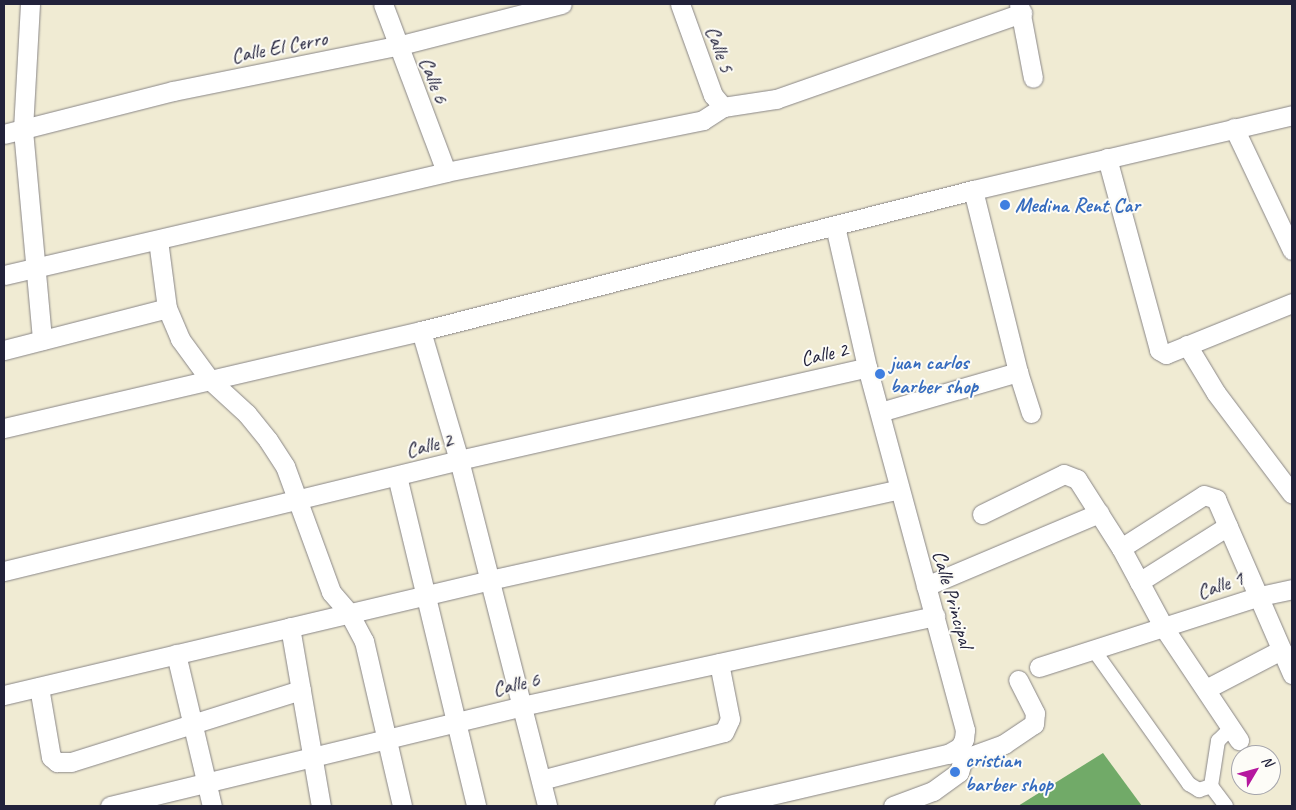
<!DOCTYPE html>
<style>
body{margin:0}
#map{position:relative;width:1296px;height:810px;overflow:hidden;background:#f0ebd3;font-family:Caveat,sans-serif}
div>[style]{position:absolute}
.forest>*{inset:0;background:#71aa68}
.roads{filter:drop-shadow(0 0 1px #898687) drop-shadow(0 0 1px #898687)}
.pedestrian>*{height:14px;margin:-7px;padding:0 7px;transform-origin:7px;border-radius:7px;background:#fff}
.minor>*{height:19px;margin:-9.5px;padding:0 9.5px;transform-origin:9.5px;border-radius:9.5px;background:#fff}
.dots>*{width:14px;height:14px;translate:-50% -50%;box-sizing:border-box;border:2px solid #fdfcf7;border-radius:50%}
span{translate:-50% -50%;white-space:nowrap;text-align:center;line-height:1.15;-webkit-text-stroke:4px #fdfcf7;paint-order:stroke}
.street-label{font-size:21px;color:#22223b}
.shop-label{font-size:21px;color:#366cbe;font-weight:700}
.left{translate:0 -50%;text-align:left}
.frame{position:absolute;inset:0;border:5px solid #22223b;pointer-events:none}
.north{position:absolute;left:1231px;top:745px;width:50px;height:50px;box-sizing:border-box;background:#fdfcf7;border:1px solid #a5a5ac;border-radius:50%;rotate:53deg;font-size:14px;font-weight:700;line-height:20px;text-align:center;color:#22223b}
.north::after{content:'';display:block;margin:auto;width:18px;height:22px;background:#b5179e;clip-path:polygon(50% 0,100% 100%,50% 72%,0 100%)}
</style>
<div id="map">
<div class="forest">
<div style="clip-path:polygon(1103px 753px,1142px 806px,1018px 806px)"></div>
</div>
<div class="roads">
<div class="pedestrian">
<div style="left:1093px;top:649px;width:166px;rotate:54.6deg"></div>
<div style="left:1189px;top:784px;width:12px;rotate:31deg"></div>
<div style="left:1199px;top:790px;width:13px;rotate:-18deg"></div>
<div style="left:1226px;top:806px;width:25px;rotate:-127deg"></div>
<div style="left:1211px;top:786px;width:46px;rotate:-81.2deg"></div>
<div style="left:1218px;top:741px;width:18px;rotate:-45deg"></div>
</div>
<div class="minor">
<div style="left:30px;top:4px;width:126px;rotate:93.2deg"></div>
<div style="left:23px;top:130px;width:211px;rotate:84.8deg"></div>
<div style="left:383px;top:4px;width:179px;rotate:69.4deg"></div>
<div style="left:680px;top:4px;width:97px;rotate:70.1deg"></div>
<div style="left:713px;top:95px;width:16px;rotate:50deg"></div>
<div style="left:1019px;top:4px;width:75px;rotate:79.3deg"></div>
<div style="left:1234px;top:128px;width:135px;rotate:64.6deg"></div>
<div style="left:4px;top:134px;width:174px;rotate:-14.3deg"></div>
<div style="left:173px;top:91px;width:228px;rotate:-11.4deg"></div>
<div style="left:397px;top:46px;width:170px;rotate:-14.3deg"></div>
<div style="left:1107px;top:158px;width:199px;rotate:74.8deg"></div>
<div style="left:1159px;top:350px;width:8px;rotate:30deg"></div>
<div style="left:1166px;top:354px;width:136px;rotate:-22deg"></div>
<div style="left:973px;top:190px;width:187px;rotate:76.1deg"></div>
<div style="left:1018px;top:372px;width:43px;rotate:72.4deg"></div>
<div style="left:158px;top:240px;width:69px;rotate:82.5deg"></div>
<div style="left:167px;top:308px;width:34px;rotate:67deg"></div>
<div style="left:180px;top:339px;width:51px;rotate:53.8deg"></div>
<div style="left:210px;top:380px;width:50px;rotate:42.6deg"></div>
<div style="left:247px;top:414px;width:33px;rotate:51deg"></div>
<div style="left:268px;top:440px;width:31px;rotate:57deg"></div>
<div style="left:285px;top:466px;width:134px;rotate:69.9deg"></div>
<div style="left:331px;top:592px;width:28px;rotate:49deg"></div>
<div style="left:349px;top:613px;width:32px;rotate:62deg"></div>
<div style="left:364px;top:641px;width:169px;rotate:77deg"></div>
<div style="left:4px;top:275px;width:454px;rotate:-13.1deg"></div>
<div style="left:446px;top:172px;width:262px;rotate:-11.4deg"></div>
<div style="left:703px;top:120px;width:24px;rotate:-33deg"></div>
<div style="left:723px;top:107px;width:54px;rotate:-8.6deg"></div>
<div style="left:776px;top:99px;width:261px;rotate:-19.3deg"></div>
<div style="left:421px;top:331px;width:134px;rotate:73.6deg"></div>
<div style="left:459px;top:460px;width:357px;rotate:75.7deg"></div>
<div style="left:1187px;top:345px;width:56px;rotate:58.9deg"></div>
<div style="left:1216px;top:393px;width:126px;rotate:53deg"></div>
<div style="left:4px;top:350px;width:168px;rotate:-14.4deg"></div>
<div style="left:880px;top:412px;width:144px;rotate:-16.2deg"></div>
<div style="left:4px;top:428px;width:428px;rotate:-13.1deg"></div>
<div style="left:421px;top:331px;width:570px;rotate:-14.33deg"></div>
<div style="left:973px;top:190px;width:328px;rotate:-13.2deg"></div>
<div style="left:397px;top:476px;width:339px;rotate:76.5deg"></div>
<div style="left:982px;top:514px;width:91px;rotate:-26deg"></div>
<div style="left:1064px;top:474px;width:14px;rotate:21deg"></div>
<div style="left:1077px;top:479px;width:82px;rotate:57.5deg"></div>
<div style="left:1121px;top:548px;width:91px;rotate:61.7deg"></div>
<div style="left:1164px;top:628px;width:135px;rotate:56.2deg"></div>
<div style="left:1121px;top:548px;width:98px;rotate:-32.6deg"></div>
<div style="left:1204px;top:495px;width:13px;rotate:18deg"></div>
<div style="left:1216px;top:499px;width:191px;rotate:66.5deg"></div>
<div style="left:4px;top:571px;width:468px;rotate:-13.7deg"></div>
<div style="left:459px;top:460px;width:418px;rotate:-12.8deg"></div>
<div style="left:1139px;top:582px;width:105px;rotate:-32.2deg"></div>
<div style="left:926px;top:586px;width:188px;rotate:-22.9deg"></div>
<div style="left:290px;top:627px;width:182px;rotate:80.2deg"></div>
<div style="left:176px;top:654px;width:156px;rotate:76.7deg"></div>
<div style="left:1039px;top:667px;width:232px;rotate:-17.8deg"></div>
<div style="left:1260px;top:596px;width:33px;rotate:-12deg"></div>
<div style="left:39px;top:687px;width:71px;rotate:80.3deg"></div>
<div style="left:51px;top:757px;width:8px;rotate:40deg"></div>
<div style="left:57px;top:762px;width:14px"></div>
<div style="left:71px;top:762px;width:241px;rotate:-17.4deg"></div>
<div style="left:1206px;top:689px;width:85px;rotate:-27.5deg"></div>
<div style="left:4px;top:695px;width:499px;rotate:-13.3deg"></div>
<div style="left:490px;top:580px;width:419px;rotate:-12.5deg"></div>
<div style="left:963px;top:759px;width:44px;rotate:-20.1deg"></div>
<div style="left:1004px;top:744px;width:36px;rotate:-34deg"></div>
<div style="left:1034px;top:724px;width:11px;rotate:-85deg"></div>
<div style="left:1035px;top:713px;width:37px;rotate:-117deg"></div>
<div style="left:541px;top:780px;width:189px;rotate:-14.7deg"></div>
<div style="left:724px;top:732px;width:14px;rotate:-65deg"></div>
<div style="left:730px;top:719px;width:57px;rotate:-101.1deg"></div>
<div style="left:110px;top:806px;width:424px;rotate:-13.6deg"></div>
<div style="left:522px;top:706px;width:423px;rotate:-12.3deg"></div>
<div style="left:724px;top:806px;width:230px;rotate:-13.1deg"></div>
<div style="left:948px;top:754px;width:14px;rotate:-30deg"></div>
<div style="left:960px;top:747px;width:9px;rotate:-63deg"></div>
<div style="left:964px;top:739px;width:9px;rotate:-84deg"></div>
<div style="left:965px;top:730px;width:376px;rotate:-105.1deg"></div>
<div style="left:867px;top:367px;width:145px;rotate:-102.8deg"></div>
<div style="left:893px;top:806px;width:43px;rotate:-20.6deg"></div>
<div style="left:933px;top:791px;width:32px;rotate:-36deg"></div>
<div style="left:959px;top:772px;width:14px;rotate:-73deg"></div>
<div style="left:963px;top:759px;width:11px;rotate:-105deg"></div>
</div>
</div>
<div class="dots">
<div style="left:1005px;top:205px;background:#3f7fe0"></div>
<div style="left:880px;top:374px;background:#3f7fe0"></div>
<div style="left:955px;top:772px;background:#3f7fe0"></div>
</div>
<div class="street-label">
<span style="left:279px;top:47px;rotate:-11deg">Calle El Cerro</span>
<span style="left:720px;top:49px;rotate:70deg">Calle 5</span>
<span style="left:434px;top:80px;rotate:69deg">Calle 6</span>
<span style="left:824px;top:354px;rotate:-13deg">Calle 2</span>
<span style="left:429px;top:445px;rotate:-14deg">Calle 2</span>
<span style="left:1220px;top:585px;rotate:-19deg">Calle 1</span>
<span style="left:953px;top:599px;rotate:74deg">Calle Principal</span>
<span style="left:516px;top:684px;rotate:-13deg">Calle 6</span>
</div>
<div class="shop-label">
<span class="left" style="left:1015px;top:205px">Medina Rent Car</span>
<span class="left" style="left:890px;top:374px">juan carlos<br>barber shop</span>
<span class="left" style="left:965px;top:772px">cristian<br>barber shop</span>
</div>
<div class="frame"></div>
<div class="north">N</div>
</div>
